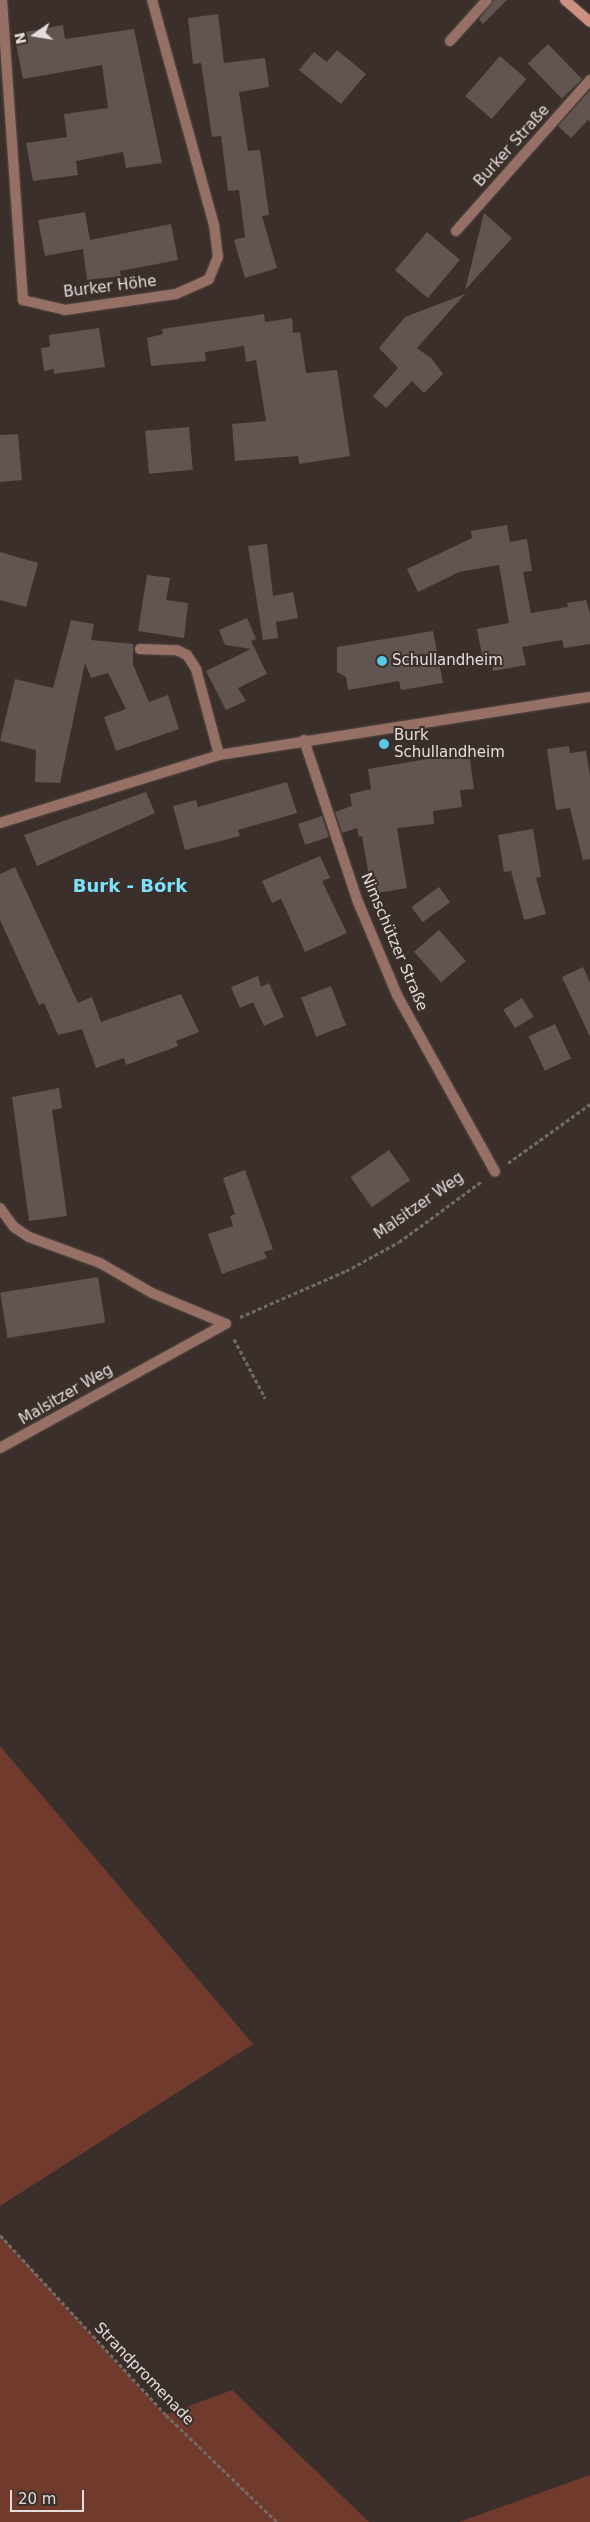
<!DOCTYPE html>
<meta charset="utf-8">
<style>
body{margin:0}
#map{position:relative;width:590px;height:2522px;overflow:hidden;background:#3b2f2b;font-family:"DejaVu Sans",sans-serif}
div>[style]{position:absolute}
.green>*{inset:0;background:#703b2d}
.building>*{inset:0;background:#625551;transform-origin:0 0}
.path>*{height:3px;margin-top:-1.5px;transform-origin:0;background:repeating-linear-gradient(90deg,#736965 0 4px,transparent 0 6.5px)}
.roads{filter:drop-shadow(0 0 1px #564b47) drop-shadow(0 0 1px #564b47)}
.lane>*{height:10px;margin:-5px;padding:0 5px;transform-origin:5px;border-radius:5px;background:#967065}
.street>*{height:10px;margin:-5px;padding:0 5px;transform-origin:5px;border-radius:5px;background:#967065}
.secondary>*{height:10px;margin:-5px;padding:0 5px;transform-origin:5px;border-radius:5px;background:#ce9181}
.dots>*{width:14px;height:14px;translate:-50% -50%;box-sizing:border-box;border:2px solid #3b2f2b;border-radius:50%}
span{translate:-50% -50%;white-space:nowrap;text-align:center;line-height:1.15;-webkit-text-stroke:4px #3b2f2b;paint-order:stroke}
.street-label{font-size:15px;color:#e5dddb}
.poi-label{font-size:15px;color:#e5dddb}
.left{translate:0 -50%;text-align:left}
.quarter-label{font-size:18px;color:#7ce1f9;font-weight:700}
.north{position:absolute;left:10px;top:10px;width:50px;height:50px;-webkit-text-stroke:4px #3b2f2b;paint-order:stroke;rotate:257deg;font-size:14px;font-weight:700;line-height:20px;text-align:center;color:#e5dddb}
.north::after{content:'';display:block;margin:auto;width:18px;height:22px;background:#e5dddb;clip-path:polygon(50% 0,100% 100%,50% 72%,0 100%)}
.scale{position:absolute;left:10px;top:2490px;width:74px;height:22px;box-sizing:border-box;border:2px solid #e5dddb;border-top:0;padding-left:6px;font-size:15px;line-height:18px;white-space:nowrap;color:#e5dddb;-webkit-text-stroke:4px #3b2f2b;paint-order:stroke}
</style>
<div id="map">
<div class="green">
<div style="clip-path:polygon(0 1746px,253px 2044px,0 2206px)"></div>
<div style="clip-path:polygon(0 2235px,165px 2415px,232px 2390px,369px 2522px,0 2522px)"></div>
<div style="clip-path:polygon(590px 2475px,590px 2522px,459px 2522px)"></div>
</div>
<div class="building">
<div style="clip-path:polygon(494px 0,507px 0,483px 24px,479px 19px)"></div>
<div style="clip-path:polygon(218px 14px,224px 63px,265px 58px,269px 87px,239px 92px,248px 151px,260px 150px,269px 215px,262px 216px,277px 268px,245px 278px,234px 240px,245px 237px,239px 190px,228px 191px,221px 136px,212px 137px,201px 63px,193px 64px,188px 18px)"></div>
<div style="clip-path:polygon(63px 25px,65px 39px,134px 29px,162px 163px,126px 168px,123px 152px,76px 161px,78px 175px,33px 181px,26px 143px,67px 137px,64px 114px,108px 108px,102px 65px,23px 79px,14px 34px)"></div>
<div style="left:548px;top:44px;width:49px;height:28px;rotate:46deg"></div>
<div style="clip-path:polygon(337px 50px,366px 74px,341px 104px,299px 70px,314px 52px,327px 62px)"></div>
<div style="left:500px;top:56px;width:35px;height:53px;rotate:41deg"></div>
<div style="clip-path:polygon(590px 90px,590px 122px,588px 120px,571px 138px,558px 126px)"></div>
<div style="clip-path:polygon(85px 212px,90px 240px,171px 224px,178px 260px,120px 271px,121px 276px,87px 280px,83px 249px,45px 256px,38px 220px)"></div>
<div style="clip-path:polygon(484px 213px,512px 238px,465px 290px)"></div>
<div style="left:427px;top:232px;width:43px;height:50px;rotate:40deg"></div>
<div style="clip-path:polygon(465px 294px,417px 348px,432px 359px,443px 374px,424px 393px,412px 381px,386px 408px,373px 396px,398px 368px,379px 348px,405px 317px)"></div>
<div style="clip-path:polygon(264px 314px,265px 322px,292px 318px,293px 333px,300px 332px,306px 373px,337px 370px,350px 456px,299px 464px,298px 456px,235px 461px,232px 424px,266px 421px,256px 360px,246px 362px,244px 346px,205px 352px,206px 361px,151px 366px,147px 338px,163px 334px,162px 329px)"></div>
<div style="clip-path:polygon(99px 328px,105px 367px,54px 374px,54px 369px,44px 371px,41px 348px,50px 347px,49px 335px)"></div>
<div style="left:189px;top:427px;width:43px;height:44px;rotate:85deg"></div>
<div style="clip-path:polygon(18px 434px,22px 480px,0 482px,0 435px)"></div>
<div style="clip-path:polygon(507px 525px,510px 542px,527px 539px,532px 571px,523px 572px,531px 613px,568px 607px,567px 603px,586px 600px,590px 613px,590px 644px,564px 648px,562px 640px,522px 647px,526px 665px,493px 671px,492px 664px,484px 665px,477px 629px,509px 623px,499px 565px,459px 572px,418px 592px,407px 569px,472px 538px,471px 531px)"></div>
<div style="clip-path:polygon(267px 544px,273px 596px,293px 592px,298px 618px,276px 622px,278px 638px,263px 640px,248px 546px)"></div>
<div style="clip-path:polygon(0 552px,38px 563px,26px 607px,0 600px)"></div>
<div style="clip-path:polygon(147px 575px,170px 578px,166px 600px,188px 603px,184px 638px,138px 631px)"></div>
<div style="clip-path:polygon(247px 618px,256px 639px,251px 641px,267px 674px,238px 688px,246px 701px,226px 710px,206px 671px,251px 649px,225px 645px,219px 630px)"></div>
<div style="clip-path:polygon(71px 620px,94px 624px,91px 640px,133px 644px,133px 665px,149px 702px,168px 695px,179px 729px,116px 751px,104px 717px,126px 709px,108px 673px,91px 678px,85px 663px,60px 783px,35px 782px,36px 750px,0 741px,15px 679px,53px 688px)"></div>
<div style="clip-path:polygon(433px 631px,443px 683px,401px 690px,399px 681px,348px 690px,346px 677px,337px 672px,337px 647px)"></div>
<div style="clip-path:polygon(569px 746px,570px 753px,586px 751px,590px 776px,590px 859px,583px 860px,570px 808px,556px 810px,547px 749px)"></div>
<div style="clip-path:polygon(469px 752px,474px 789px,460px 790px,462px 807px,433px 811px,434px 824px,397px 828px,407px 888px,372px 894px,362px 836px,359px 837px,357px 828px,342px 833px,335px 812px,352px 806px,350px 794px,371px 789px,368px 769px)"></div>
<div style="clip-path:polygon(287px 782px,297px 813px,238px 830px,240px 836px,185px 850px,173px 806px,196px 800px,198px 807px)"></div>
<div style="clip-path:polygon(146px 792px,155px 813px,37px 866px,24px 835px)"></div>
<div style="left:322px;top:816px;width:22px;height:25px;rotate:72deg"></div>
<div style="clip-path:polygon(533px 829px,541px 877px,536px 878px,546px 914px,524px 920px,511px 871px,504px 872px,498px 835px)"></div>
<div style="clip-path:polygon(320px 856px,330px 878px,322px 881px,347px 933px,305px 952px,281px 899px,272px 903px,262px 881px)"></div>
<div style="clip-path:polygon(15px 867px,78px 1003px,92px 997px,101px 1022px,181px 994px,199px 1032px,176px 1041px,178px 1046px,126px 1065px,124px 1058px,96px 1068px,82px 1029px,58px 1035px,44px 1003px,39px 1005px,0 920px,0 874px)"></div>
<div style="left:439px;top:887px;width:19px;height:34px;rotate:54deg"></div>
<div style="left:439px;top:930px;width:41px;height:33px;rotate:49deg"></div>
<div style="clip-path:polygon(583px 967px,590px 983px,590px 1037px,562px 977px)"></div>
<div style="clip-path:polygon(258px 976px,261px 987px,269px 983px,284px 1017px,264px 1026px,253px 1002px,240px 1008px,231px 987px)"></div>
<div style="left:331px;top:986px;width:42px;height:32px;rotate:69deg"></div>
<div style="left:522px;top:998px;width:22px;height:22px;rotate:58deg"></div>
<div style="left:555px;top:1024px;width:38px;height:29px;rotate:65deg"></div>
<div style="clip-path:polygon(59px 1088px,62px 1108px,52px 1110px,67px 1216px,29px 1221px,12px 1097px)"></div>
<div style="left:389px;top:1150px;width:37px;height:47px;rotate:55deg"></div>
<div style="clip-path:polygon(245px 1170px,273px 1249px,264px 1252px,267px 1258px,222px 1274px,208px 1234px,233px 1226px,230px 1216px,235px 1214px,223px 1178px)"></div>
<div style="left:98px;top:1277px;width:46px;height:99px;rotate:81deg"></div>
</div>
<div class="path">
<div style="left:508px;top:1163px;width:101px;rotate:-35.7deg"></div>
<div style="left:240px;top:1317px;width:116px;rotate:-23.5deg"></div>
<div style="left:346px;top:1271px;width:60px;rotate:-28.7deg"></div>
<div style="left:399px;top:1242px;width:103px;rotate:-36.3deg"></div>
<div style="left:234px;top:1339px;width:67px;rotate:62.3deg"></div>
<div style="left:0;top:2235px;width:245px;rotate:47.3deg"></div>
<div style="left:166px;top:2415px;width:154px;rotate:43.9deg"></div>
</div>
<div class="roads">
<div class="lane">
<div style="left:450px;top:41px;width:55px;rotate:-47.9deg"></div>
</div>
<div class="street">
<div style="left:2px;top:0;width:301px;rotate:86deg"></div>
<div style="left:23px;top:300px;width:43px;rotate:13.4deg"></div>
<div style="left:65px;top:310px;width:112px;rotate:-8.2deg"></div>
<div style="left:176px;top:294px;width:36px;rotate:-24deg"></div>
<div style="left:209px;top:279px;width:24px;rotate:-68deg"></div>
<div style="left:218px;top:257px;width:32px;rotate:-97deg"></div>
<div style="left:214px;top:225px;width:233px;rotate:-105.4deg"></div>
<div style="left:456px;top:231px;width:202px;rotate:-48.4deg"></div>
<div style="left:140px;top:649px;width:37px;rotate:2deg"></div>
<div style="left:177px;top:650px;width:11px;rotate:27deg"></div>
<div style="left:187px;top:655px;width:17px;rotate:57deg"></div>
<div style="left:196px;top:669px;width:89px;rotate:75deg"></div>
<div style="left:304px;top:740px;width:171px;rotate:71.6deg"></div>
<div style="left:358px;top:902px;width:101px;rotate:67.2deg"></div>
<div style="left:397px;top:995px;width:202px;rotate:61deg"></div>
<div style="left:0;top:823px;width:229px;rotate:-17.2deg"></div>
<div style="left:219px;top:755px;width:376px;rotate:-8.9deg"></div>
<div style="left:0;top:1208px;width:24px;rotate:54deg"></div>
<div style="left:14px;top:1227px;width:18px;rotate:34deg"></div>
<div style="left:29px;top:1237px;width:76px;rotate:20.1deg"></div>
<div style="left:100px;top:1263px;width:60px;rotate:30deg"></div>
<div style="left:152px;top:1293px;width:80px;rotate:22.7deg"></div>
<div style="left:0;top:1448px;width:258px;rotate:-28.8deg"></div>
</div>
<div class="secondary">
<div style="left:565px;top:0;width:33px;rotate:41deg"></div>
</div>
</div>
<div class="dots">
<div style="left:382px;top:661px;background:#58c9e3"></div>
<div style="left:384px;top:744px;background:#58c9e3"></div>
</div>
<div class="street-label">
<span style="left:512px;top:146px;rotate:-48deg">Burker Straße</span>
<span style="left:110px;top:287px;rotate:-7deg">Burker Höhe</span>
<span style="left:394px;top:942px;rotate:67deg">Nimschützer Straße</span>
<span style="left:419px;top:1206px;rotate:-35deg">Malsitzer Weg</span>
<span style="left:66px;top:1395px;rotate:-30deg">Malsitzer Weg</span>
<span style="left:144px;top:2374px;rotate:46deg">Strandpromenade</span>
</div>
<div class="poi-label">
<span class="left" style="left:392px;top:661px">Schullandheim</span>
<span class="left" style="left:394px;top:744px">Burk<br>Schullandheim</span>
</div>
<div class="quarter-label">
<span style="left:130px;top:886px">Burk - Bórk</span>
</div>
<div class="north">N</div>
<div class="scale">20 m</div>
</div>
